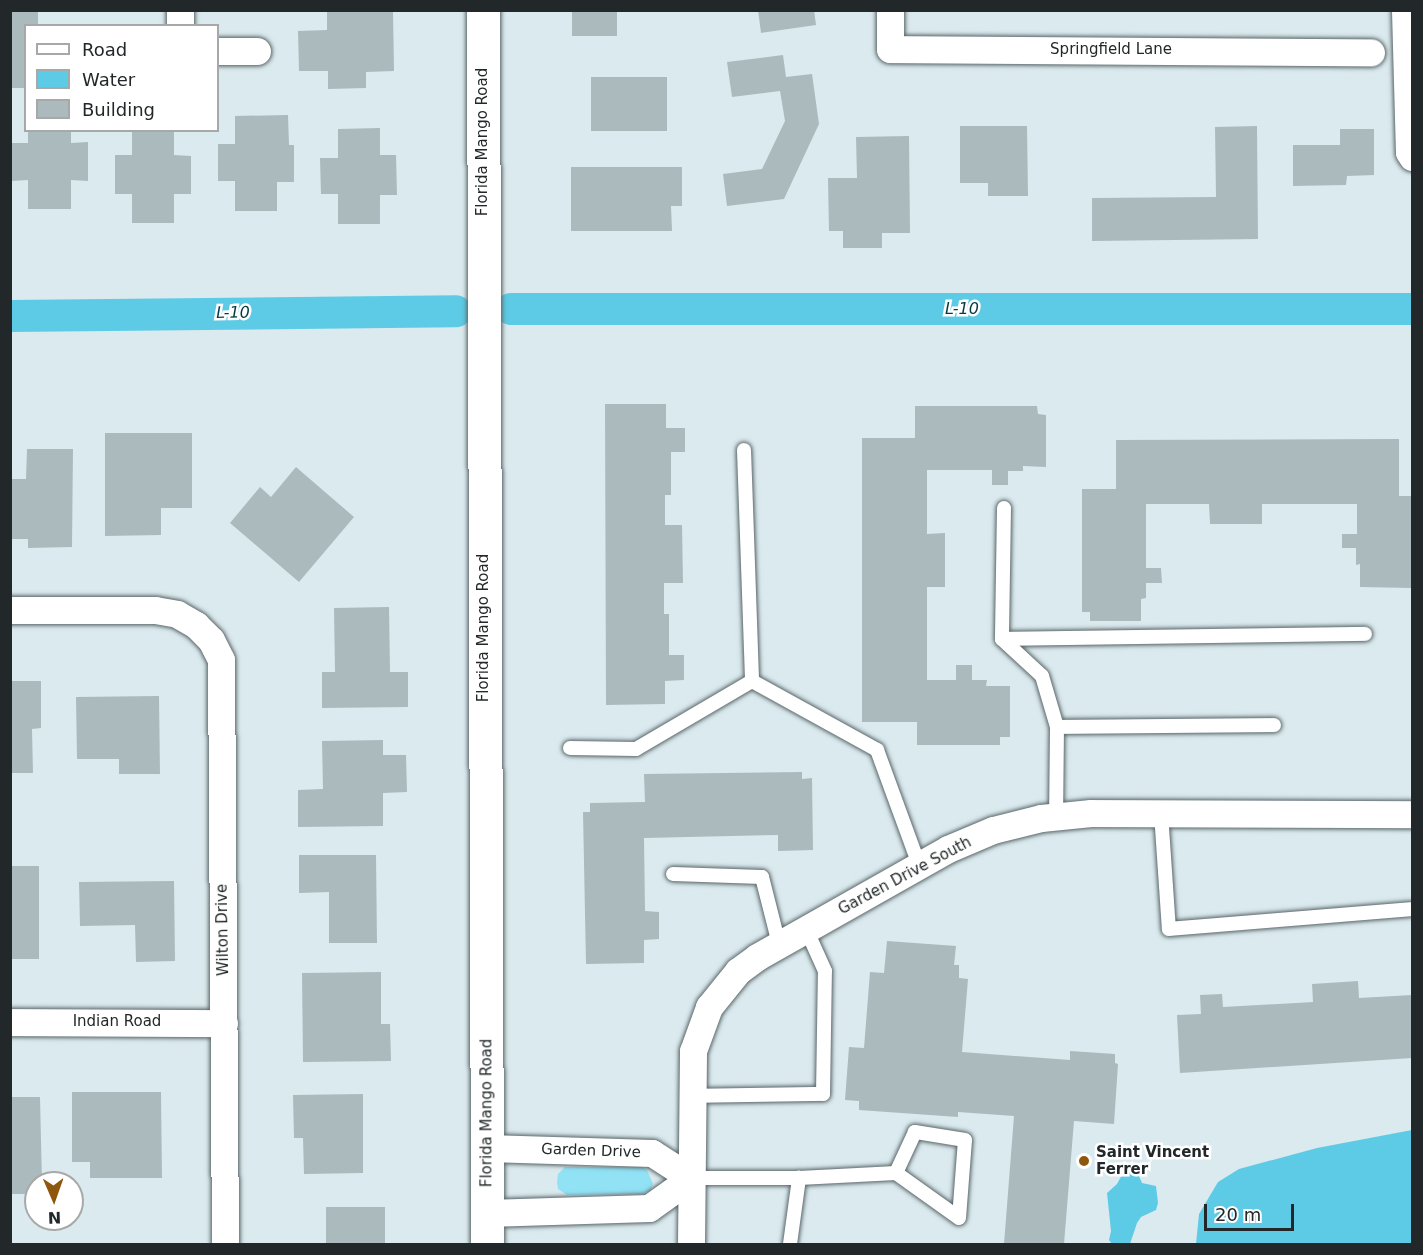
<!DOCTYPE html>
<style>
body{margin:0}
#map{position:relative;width:1423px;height:1255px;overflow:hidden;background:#dbeaee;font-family:"DejaVu Sans",sans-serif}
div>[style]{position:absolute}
.green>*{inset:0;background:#92e2f6}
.water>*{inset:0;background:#5dcbe5}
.canal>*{height:32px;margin:-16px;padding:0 16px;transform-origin:16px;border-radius:16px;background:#5dcbe5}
.building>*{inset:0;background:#abbabd;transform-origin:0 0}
.roads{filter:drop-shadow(0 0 2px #59666a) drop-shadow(0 0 2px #59666a)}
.lane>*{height:14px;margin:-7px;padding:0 7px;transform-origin:7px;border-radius:7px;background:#fff}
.street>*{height:27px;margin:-13.5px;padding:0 13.5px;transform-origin:13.5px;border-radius:13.5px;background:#fff}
.secondary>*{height:33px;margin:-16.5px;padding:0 16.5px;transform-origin:16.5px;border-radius:16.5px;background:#fff}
.dots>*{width:16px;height:16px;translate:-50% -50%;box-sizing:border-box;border:3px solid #fff;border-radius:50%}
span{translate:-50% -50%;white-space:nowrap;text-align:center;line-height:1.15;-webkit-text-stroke:5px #fff;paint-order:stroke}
.street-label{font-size:15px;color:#222829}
.poi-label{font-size:15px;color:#222829;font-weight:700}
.left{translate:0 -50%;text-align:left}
.water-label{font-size:16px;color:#043a45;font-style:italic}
.frame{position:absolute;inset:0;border:12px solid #222829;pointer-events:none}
.legend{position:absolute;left:24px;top:24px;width:195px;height:108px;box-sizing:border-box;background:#fff;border:2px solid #a7a9a9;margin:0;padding:8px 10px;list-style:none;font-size:18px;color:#222829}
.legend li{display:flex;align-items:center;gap:12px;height:30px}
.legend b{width:30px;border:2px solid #a7a9a9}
.north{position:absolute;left:24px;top:1171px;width:60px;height:60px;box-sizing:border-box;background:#fff;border:2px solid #a7a9a9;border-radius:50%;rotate:178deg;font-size:16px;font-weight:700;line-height:24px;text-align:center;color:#222829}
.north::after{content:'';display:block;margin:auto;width:21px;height:27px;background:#8f570e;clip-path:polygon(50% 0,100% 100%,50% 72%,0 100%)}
.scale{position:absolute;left:1204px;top:1204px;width:90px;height:27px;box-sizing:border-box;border:3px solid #222829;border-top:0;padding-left:8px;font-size:18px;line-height:21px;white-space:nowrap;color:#222829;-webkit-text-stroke:4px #fff;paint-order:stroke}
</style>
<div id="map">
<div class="green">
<div style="clip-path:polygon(565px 1167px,642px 1167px,647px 1170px,653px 1184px,650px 1191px,641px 1194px,567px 1195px,558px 1189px,557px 1182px,558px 1174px)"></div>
</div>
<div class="water">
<div style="clip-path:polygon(1412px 1130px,1412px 1244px,1196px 1244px,1199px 1214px,1218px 1182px,1239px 1169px,1317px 1148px)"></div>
<div style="clip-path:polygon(1135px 1167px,1142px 1183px,1156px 1186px,1158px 1203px,1156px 1210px,1141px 1217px,1137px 1223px,1130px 1244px,1112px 1244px,1109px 1240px,1111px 1231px,1107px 1193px,1117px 1184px,1124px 1171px)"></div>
</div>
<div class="canal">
<div style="left:511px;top:309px;width:901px"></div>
<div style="left:10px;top:316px;width:446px;rotate:-0.6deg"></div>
</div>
<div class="building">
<div style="left:572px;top:10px;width:45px;height:26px"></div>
<div style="clip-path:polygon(758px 10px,814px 10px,816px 25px,761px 33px)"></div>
<div style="clip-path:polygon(10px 11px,38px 11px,38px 26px,26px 26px,26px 88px,10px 88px)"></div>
<div style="clip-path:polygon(393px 11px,394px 71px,366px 72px,366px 88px,328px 89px,328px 71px,299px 71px,298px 31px,327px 30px,327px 12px)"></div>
<div style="clip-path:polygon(783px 55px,786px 77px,812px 74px,819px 124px,784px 199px,727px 206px,723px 174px,762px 169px,785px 121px,780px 91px,732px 97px,727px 62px)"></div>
<div style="left:591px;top:77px;width:76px;height:54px"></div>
<div style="clip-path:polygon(288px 115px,289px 145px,294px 145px,294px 182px,277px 182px,277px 211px,235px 211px,235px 181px,218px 181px,218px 144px,235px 144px,235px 116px)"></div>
<div style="clip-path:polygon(960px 126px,1027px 126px,1028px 196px,988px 196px,988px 183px,960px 183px)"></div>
<div style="clip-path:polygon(1257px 126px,1258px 239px,1092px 241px,1092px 198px,1216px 197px,1215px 127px)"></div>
<div style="clip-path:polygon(380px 128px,380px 155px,396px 155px,397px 195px,380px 195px,380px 224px,338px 224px,338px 194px,321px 194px,320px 158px,338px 158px,338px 129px)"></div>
<div style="clip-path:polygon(1340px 129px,1374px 129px,1374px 175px,1347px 176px,1346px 185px,1293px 186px,1293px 145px,1340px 145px)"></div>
<div style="clip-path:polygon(28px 130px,71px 130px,71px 143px,88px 142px,88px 181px,71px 180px,71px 209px,28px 209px,28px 180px,11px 181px,11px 143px,28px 143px)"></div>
<div style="clip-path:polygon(132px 130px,174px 130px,174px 155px,191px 156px,191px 194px,174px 194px,174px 223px,132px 223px,132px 194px,115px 194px,115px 155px,132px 155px)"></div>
<div style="clip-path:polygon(909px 136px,910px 233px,882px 233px,882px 248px,843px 248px,843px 231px,829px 231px,828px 178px,857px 178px,856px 137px)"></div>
<div style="clip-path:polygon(571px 167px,682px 167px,682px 206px,671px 206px,672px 231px,571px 231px)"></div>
<div style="clip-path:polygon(605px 404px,666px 404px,666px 428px,685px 428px,685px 452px,671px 452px,671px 495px,665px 495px,665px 525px,682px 525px,683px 583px,664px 583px,664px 614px,669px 614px,669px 655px,684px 655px,684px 680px,665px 681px,665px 704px,606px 705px)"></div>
<div style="clip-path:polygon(915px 406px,1037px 406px,1038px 414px,1046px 415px,1046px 467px,1023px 466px,1023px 471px,1008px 471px,1008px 485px,992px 485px,992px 470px,927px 470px,927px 534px,945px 533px,945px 587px,927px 587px,927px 680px,956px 680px,956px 665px,972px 665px,972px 680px,987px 680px,986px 686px,1010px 686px,1010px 737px,1000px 737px,1000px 745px,917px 745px,917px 722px,862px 722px,862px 438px,915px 438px)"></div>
<div style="clip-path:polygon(105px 433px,192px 433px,192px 508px,161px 508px,161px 535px,105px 536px)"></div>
<div style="clip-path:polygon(1399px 439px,1399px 496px,1412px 496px,1412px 588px,1360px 587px,1360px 564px,1356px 565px,1356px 548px,1342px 548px,1342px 534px,1357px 534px,1357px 504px,1262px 504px,1262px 524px,1210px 524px,1209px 504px,1146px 504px,1146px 568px,1161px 568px,1162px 583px,1146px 583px,1146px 598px,1141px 599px,1141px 621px,1090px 621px,1090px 612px,1082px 612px,1082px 489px,1116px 489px,1116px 440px)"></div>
<div style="clip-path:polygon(27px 449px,73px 449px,72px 547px,28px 548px,28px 539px,10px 539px,10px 479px,26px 479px)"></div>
<div style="clip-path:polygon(296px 467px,354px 517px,299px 582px,230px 523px,260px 487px,271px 497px)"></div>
<div style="clip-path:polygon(389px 607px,390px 672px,408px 672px,408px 707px,322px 708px,322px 672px,335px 672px,334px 608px)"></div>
<div style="clip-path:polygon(10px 681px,41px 681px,41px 728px,32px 729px,33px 773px,10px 773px)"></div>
<div style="clip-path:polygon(159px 696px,160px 774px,119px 774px,119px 759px,77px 759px,76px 697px)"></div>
<div style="clip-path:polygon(383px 740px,383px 755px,406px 755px,407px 792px,383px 793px,383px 826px,298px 827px,298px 790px,323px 789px,322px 741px)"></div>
<div style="clip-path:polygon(802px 772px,802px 779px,812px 778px,813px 850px,778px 851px,778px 835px,644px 838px,645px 911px,659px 912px,659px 939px,644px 940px,644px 963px,586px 964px,583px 812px,590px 812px,590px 803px,645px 802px,644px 774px)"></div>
<div style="clip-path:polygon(299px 855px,376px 855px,377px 943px,329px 943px,329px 892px,299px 893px)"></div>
<div style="left:10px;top:866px;width:29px;height:93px"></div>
<div style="clip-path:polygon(174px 881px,175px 961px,136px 962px,135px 925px,80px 926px,79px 882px)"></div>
<div style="clip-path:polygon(887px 941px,956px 946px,954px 965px,959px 965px,959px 978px,968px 979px,962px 1052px,1070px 1060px,1070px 1051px,1115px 1054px,1115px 1063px,1118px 1064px,1114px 1124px,1074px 1121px,1064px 1244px,1004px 1244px,1014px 1116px,958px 1112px,958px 1117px,859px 1110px,859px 1101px,845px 1100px,849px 1047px,864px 1048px,870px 972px,884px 973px)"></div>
<div style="clip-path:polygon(381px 972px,381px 1024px,390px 1024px,391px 1061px,303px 1062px,302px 973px)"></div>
<div style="clip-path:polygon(1358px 981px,1359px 998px,1412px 995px,1412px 1058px,1180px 1073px,1177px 1015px,1201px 1014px,1200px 995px,1222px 994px,1223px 1007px,1313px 1002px,1312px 984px)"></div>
<div style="clip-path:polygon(72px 1092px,161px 1092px,162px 1178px,90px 1178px,90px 1162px,72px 1162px)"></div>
<div style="clip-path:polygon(363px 1094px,363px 1173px,304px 1174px,303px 1138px,294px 1138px,293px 1095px)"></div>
<div style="clip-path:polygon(10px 1097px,40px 1097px,42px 1183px,36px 1183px,36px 1194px,10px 1194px)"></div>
<div style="left:326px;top:1207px;width:59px;height:37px"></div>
</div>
<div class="roads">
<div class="lane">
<div style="left:744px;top:450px;width:231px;rotate:88deg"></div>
<div style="left:752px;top:681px;width:143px;rotate:28.9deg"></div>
<div style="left:877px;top:750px;width:122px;rotate:69.9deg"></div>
<div style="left:1004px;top:508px;width:131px;rotate:90.9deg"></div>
<div style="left:1002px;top:639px;width:54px;rotate:42.8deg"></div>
<div style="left:1042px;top:676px;width:53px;rotate:73.6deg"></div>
<div style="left:1057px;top:727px;width:90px;rotate:90.6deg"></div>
<div style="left:1002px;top:639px;width:363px;rotate:-0.8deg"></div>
<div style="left:1057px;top:727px;width:217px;rotate:-0.5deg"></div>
<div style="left:570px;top:748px;width:66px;rotate:0.9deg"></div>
<div style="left:636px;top:749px;width:134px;rotate:-30.4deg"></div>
<div style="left:1161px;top:813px;width:116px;rotate:86.1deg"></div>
<div style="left:1169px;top:929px;width:244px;rotate:-4.7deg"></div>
<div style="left:673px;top:874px;width:89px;rotate:1.9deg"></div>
<div style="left:762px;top:877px;width:69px;rotate:75.8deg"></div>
<div style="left:691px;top:1096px;width:132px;rotate:-0.9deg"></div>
<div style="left:823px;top:1094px;width:123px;rotate:-89.1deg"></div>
<div style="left:825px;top:971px;width:46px;rotate:-114.3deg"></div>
<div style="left:691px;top:1178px;width:108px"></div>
<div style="left:799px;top:1178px;width:97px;rotate:-3deg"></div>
<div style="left:896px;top:1173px;width:77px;rotate:35.5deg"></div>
<div style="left:959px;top:1218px;width:78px;rotate:-85.6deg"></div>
<div style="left:965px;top:1140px;width:51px;rotate:-170.9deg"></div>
<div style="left:915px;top:1132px;width:45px;rotate:114.9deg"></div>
<div style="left:790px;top:1244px;width:67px;rotate:-82.2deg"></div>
</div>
<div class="street">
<div style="left:890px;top:10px;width:39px;rotate:90deg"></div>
<div style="left:890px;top:49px;width:481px;rotate:0.4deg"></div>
<div style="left:1405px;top:10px;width:142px;rotate:88.4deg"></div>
<div style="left:1409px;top:152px;width:6px;rotate:59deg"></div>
<div style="left:180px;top:26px;width:16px;rotate:-90deg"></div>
<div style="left:218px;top:51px;width:39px"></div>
<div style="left:10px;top:610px;width:145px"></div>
<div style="left:155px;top:610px;width:22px;rotate:10deg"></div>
<div style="left:177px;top:614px;width:22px;rotate:30deg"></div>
<div style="left:196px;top:625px;width:21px;rotate:45deg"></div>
<div style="left:211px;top:640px;width:22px;rotate:63deg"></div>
<div style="left:221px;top:660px;width:584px;rotate:89.61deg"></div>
<div style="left:10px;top:1022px;width:214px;rotate:0.3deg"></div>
<div style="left:487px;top:1148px;width:165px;rotate:1.7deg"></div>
<div style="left:652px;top:1153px;width:46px;rotate:32.7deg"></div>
<div style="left:487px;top:1213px;width:162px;rotate:-1.8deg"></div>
<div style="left:649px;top:1208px;width:52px;rotate:-35.5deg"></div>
<div style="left:691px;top:1244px;width:193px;rotate:-89.4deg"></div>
<div style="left:693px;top:1051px;width:47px;rotate:-70deg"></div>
<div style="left:709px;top:1007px;width:46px;rotate:-51.1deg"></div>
<div style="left:738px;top:971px;width:24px;rotate:-36deg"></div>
<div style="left:757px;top:957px;width:219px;rotate:-29.5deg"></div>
<div style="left:948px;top:849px;width:49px;rotate:-22.9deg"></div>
<div style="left:993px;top:830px;width:49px;rotate:-14deg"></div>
<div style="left:1041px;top:818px;width:50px;rotate:-5.7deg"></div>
<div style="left:1091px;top:813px;width:321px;rotate:0.2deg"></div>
</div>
<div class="secondary">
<div style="left:483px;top:10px;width:1234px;rotate:89.81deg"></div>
</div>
</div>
<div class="dots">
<div style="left:1084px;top:1161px;background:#8f570e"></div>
</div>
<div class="street-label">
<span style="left:1111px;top:50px">Springfield Lane</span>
<span style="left:483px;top:142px;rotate:-90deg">Florida Mango Road</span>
<span style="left:484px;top:628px;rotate:-90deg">Florida Mango Road</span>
<span style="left:905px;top:876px;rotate:-28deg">Garden Drive South</span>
<span style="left:223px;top:930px;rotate:-91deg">Wilton Drive</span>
<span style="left:117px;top:1022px">Indian Road</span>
<span style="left:487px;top:1113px;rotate:-90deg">Florida Mango Road</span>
<span style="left:591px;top:1151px;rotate:2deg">Garden Drive</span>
</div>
<div class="poi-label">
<span class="left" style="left:1096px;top:1161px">Saint Vincent<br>Ferrer</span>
</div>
<div class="water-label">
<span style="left:962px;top:309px">L-10</span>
<span style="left:233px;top:313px;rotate:-1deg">L-10</span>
</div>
<div class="frame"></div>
<ul class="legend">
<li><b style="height:8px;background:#fff"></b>Road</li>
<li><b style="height:16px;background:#5dcbe5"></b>Water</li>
<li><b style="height:16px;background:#abbabd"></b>Building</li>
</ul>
<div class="north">N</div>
<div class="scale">20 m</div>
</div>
